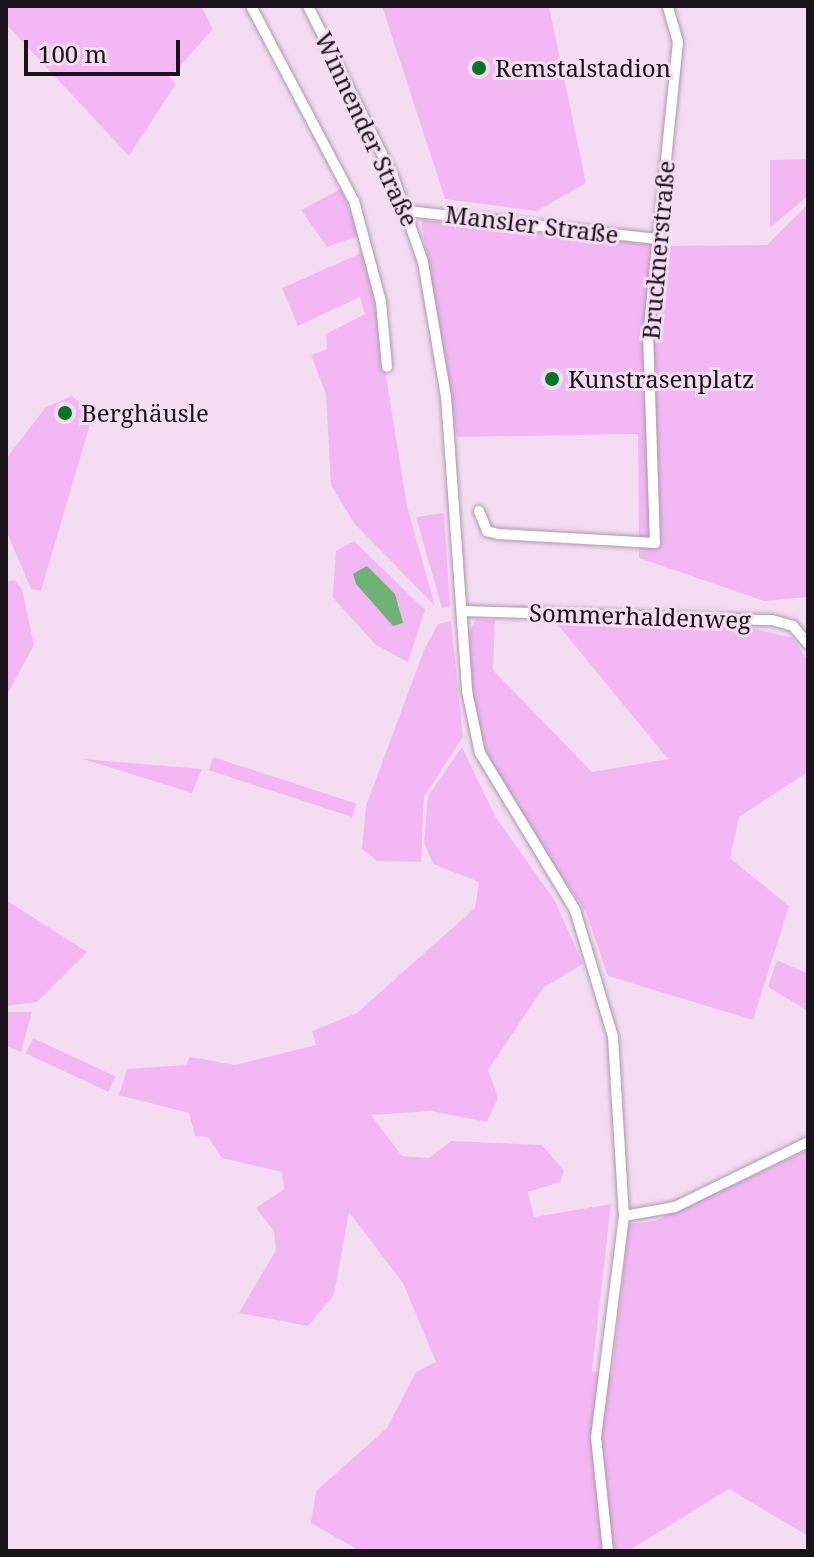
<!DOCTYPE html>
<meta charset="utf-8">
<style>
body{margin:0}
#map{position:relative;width:814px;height:1557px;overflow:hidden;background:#f4ddf3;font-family:"Noto Serif",serif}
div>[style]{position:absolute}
.green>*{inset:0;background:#f3b8f4;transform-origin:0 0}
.water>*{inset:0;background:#6fb276}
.roads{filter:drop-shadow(0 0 2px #ad98ad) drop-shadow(0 0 2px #ad98ad)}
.minor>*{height:10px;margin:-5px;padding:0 5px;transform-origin:5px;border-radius:5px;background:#fff}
.dots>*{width:22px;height:22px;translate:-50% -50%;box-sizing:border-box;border:4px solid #f4ddf3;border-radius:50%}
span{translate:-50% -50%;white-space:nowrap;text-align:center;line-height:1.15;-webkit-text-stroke:6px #f4ddf3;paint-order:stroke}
.poi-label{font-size:24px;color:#1b131b}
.left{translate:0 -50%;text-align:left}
.street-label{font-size:24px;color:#1b131b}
.frame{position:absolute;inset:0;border:8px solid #1b131b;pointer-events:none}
.scale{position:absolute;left:24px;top:40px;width:156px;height:36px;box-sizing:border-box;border:4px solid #1b131b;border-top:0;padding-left:10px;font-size:24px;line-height:28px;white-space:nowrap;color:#1b131b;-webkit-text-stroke:6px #f4ddf3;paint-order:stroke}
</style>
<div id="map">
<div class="green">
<div style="clip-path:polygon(6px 6px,201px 6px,213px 29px,170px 77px,176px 84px,129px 156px,6px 24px)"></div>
<div style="clip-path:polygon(382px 6px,549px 6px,586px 183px,537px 211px,445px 199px)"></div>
<div style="clip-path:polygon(808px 159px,808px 196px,770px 228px,770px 160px)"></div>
<div style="clip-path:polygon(341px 189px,361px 235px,327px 247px,301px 210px)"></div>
<div style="clip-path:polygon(808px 204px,808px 597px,764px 601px,639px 558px,638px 434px,457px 437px,421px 220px,664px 246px,767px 245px)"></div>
<div style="clip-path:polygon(366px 251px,407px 506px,435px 606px,354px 523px,331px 485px,326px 394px,311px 355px,327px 349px,326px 334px,365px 314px,360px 297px,298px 326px,282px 288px)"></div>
<div style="clip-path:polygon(72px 396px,86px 407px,90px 424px,41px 591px,31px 589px,6px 530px,6px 459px,46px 407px)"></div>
<div style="clip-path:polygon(444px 513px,450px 607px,442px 608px,416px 517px)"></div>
<div style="clip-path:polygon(354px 541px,425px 610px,408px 662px,376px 645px,333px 598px,336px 551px)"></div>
<div style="clip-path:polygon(14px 580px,22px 589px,34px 645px,6px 697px,6px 582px)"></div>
<div style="clip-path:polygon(476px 619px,495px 620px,493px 670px,592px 772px,668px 759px,554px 620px,734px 624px,793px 638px,808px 661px,808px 772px,739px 817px,730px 858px,789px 906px,753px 1020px,608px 976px,586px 912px,493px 776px,472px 700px,468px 634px)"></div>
<div style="clip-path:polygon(451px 621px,463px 737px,424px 797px,421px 862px,377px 861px,362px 849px,366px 806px,424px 650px,438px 624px)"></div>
<div style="clip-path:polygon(462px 747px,495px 816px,555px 901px,583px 964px,543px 988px,488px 1070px,498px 1098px,487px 1122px,431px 1111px,371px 1115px,402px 1156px,429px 1158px,451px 1141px,542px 1145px,564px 1171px,560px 1182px,528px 1192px,534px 1217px,611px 1204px,592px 1371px,612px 1375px,629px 1224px,655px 1221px,808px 1150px,808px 1536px,729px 1489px,628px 1551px,360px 1551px,311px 1523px,316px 1491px,387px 1428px,416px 1372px,436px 1362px,403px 1283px,349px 1212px,334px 1295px,308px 1326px,239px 1313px,276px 1250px,274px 1231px,256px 1208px,284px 1189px,282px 1172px,222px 1158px,208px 1137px,195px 1136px,189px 1113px,119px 1095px,127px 1069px,186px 1065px,190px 1057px,235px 1065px,316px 1045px,312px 1031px,357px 1013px,475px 908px,479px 882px,433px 864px,424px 843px,428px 796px)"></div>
<div style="left:213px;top:757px;width:151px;height:14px;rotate:18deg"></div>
<div style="clip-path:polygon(83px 759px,202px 769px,192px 793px)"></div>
<div style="clip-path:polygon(6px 900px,87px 952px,37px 1002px,6px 1006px)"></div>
<div style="clip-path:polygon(777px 960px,808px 974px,808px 1011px,768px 987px)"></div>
<div style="clip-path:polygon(6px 1012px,32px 1012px,21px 1052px,6px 1046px)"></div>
<div style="left:33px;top:1038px;width:91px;height:17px;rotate:25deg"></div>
</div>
<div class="water">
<div style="clip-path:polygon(367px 566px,395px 594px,403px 623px,393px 626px,356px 584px,353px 574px)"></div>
</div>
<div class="roads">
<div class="minor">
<div style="left:251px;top:6px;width:221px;rotate:62.2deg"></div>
<div style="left:354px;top:201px;width:105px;rotate:75deg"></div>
<div style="left:381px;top:302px;width:65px;rotate:84.7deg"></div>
<div style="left:308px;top:6px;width:190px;rotate:63.4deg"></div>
<div style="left:393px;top:176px;width:91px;rotate:70.8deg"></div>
<div style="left:423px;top:262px;width:136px;rotate:80.3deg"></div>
<div style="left:446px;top:396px;width:296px;rotate:85.9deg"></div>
<div style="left:467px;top:691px;width:63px;rotate:78.2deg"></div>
<div style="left:480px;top:753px;width:184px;rotate:58.8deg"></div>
<div style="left:575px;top:910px;width:133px;rotate:73.3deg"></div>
<div style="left:613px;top:1037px;width:179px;rotate:86.5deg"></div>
<div style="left:624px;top:1216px;width:223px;rotate:97.2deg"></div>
<div style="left:596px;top:1437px;width:115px;rotate:84deg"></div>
<div style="left:408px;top:211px;width:250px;rotate:6.4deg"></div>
<div style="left:479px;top:511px;width:22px;rotate:68deg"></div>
<div style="left:487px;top:531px;width:11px;rotate:15deg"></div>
<div style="left:498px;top:534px;width:157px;rotate:3.3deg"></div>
<div style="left:655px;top:543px;width:206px;rotate:-91.9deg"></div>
<div style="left:648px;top:337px;width:297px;rotate:-84.2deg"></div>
<div style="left:678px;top:42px;width:37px;rotate:-106deg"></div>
<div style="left:462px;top:611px;width:310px;rotate:1.7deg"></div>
<div style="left:772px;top:620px;width:22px;rotate:16deg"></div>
<div style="left:793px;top:626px;width:23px;rotate:50deg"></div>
<div style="left:624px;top:1216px;width:52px;rotate:-10deg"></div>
<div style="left:675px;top:1207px;width:148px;rotate:-26deg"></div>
</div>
</div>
<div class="dots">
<div style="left:479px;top:68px;background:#077528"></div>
<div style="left:552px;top:379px;background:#077528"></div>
<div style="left:65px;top:413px;background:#077528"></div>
</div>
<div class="poi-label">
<span class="left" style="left:495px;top:68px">Remstalstadion</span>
<span class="left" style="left:568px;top:379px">Kunstrasenplatz</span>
<span class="left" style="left:81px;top:413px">Berghäusle</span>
</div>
<div class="street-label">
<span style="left:367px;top:129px;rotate:65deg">Winnender Straße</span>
<span style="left:532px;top:224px;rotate:7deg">Mansler Straße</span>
<span style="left:658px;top:250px;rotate:-85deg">Brucknerstraße</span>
<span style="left:640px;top:616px;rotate:2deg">Sommerhaldenweg</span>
</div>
<div class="frame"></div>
<div class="scale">100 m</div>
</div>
